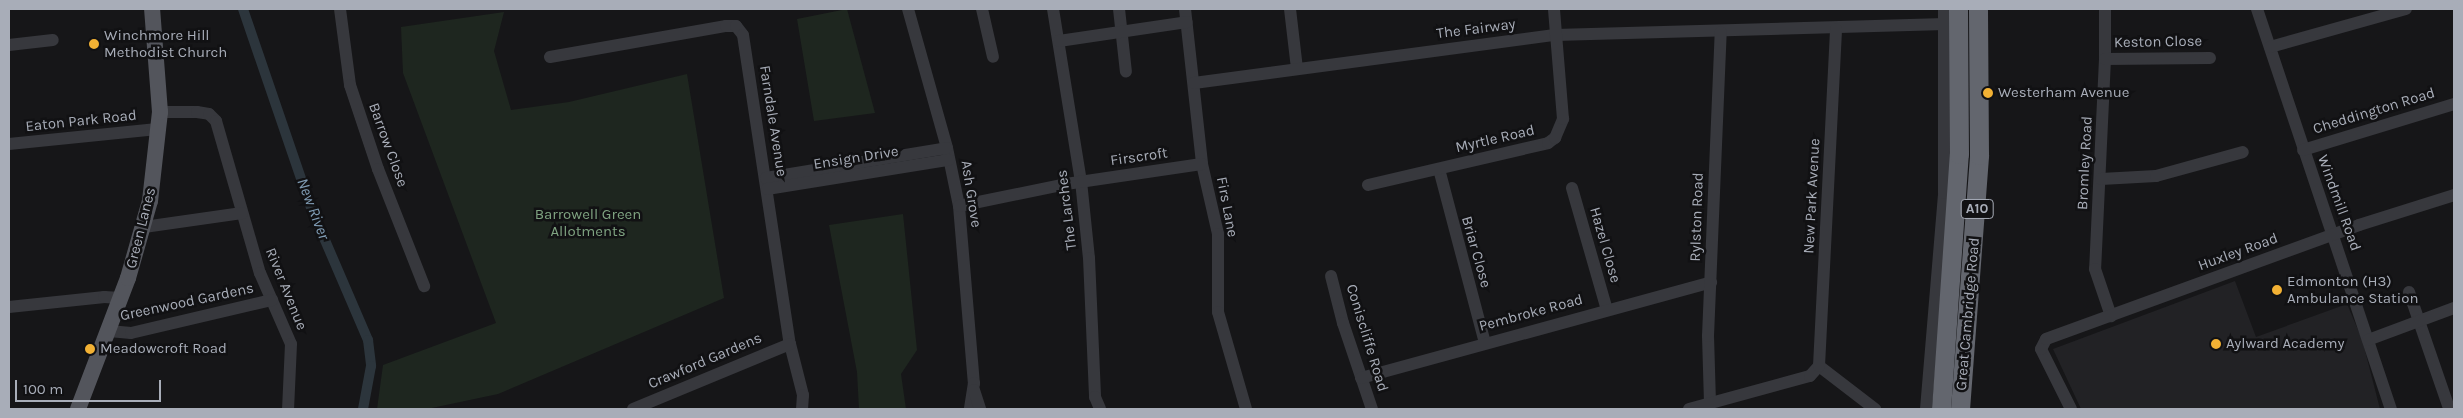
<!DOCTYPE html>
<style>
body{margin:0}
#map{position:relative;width:2463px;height:418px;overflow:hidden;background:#161618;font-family:Karla,sans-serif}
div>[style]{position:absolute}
.built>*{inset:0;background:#222225}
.green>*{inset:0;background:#1e261f}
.canal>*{height:10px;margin:-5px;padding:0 5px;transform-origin:5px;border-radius:5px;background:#2c353c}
.minor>*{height:12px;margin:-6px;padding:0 6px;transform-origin:6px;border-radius:6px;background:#37383d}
.major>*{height:16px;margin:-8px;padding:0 8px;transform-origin:8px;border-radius:8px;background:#53555c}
.highway>*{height:19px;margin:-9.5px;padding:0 9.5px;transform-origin:9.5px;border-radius:9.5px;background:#63666e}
.dots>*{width:14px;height:14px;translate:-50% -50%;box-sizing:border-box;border:2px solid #111113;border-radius:50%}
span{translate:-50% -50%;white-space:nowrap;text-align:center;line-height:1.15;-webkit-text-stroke:5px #111113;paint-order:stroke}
.shield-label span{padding:1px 4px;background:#111113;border:1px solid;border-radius:4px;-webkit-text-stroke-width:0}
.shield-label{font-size:14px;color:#a8adb8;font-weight:700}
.street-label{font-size:15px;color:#a8adb8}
.poi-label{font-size:15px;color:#a8adb8}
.left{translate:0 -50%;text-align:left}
.park-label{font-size:15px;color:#7fa381}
.water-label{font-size:16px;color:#7f9bb3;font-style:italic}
.frame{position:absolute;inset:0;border:10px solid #a8adb8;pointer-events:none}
.scale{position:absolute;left:15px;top:380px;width:146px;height:22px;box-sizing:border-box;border:2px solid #a8adb8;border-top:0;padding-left:6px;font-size:15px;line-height:18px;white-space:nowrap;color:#a8adb8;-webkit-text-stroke:4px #111113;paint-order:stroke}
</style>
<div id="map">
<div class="built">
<div style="clip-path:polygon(2235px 281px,2256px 337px,2347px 304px,2362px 339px,2380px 409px,2081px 409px,2053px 349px)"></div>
</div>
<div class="green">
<div style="clip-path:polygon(847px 9px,875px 113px,814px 121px,797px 19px)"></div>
<div style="clip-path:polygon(504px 12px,494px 51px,511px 110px,569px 102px,687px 74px,724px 298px,498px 394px,427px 409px,377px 409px,383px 365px,496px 323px,403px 73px,401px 27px)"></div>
<div style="clip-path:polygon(903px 214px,917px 350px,901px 374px,906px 409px,859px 409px,857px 372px,829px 225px)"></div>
</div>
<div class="canal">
<div style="left:243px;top:9px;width:213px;rotate:71.1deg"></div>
<div style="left:312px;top:210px;width:142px;rotate:66.7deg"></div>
<div style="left:368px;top:340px;width:26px;rotate:83deg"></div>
<div style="left:371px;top:366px;width:44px;rotate:100.5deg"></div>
</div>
<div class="minor">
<div style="left:340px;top:9px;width:77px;rotate:82.5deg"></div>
<div style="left:350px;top:85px;width:89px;rotate:71.6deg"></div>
<div style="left:378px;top:169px;width:126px;rotate:68.5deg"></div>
<div style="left:908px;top:9px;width:144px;rotate:74.3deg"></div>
<div style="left:947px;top:148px;width:59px;rotate:78.3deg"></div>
<div style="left:959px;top:206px;width:178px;rotate:85.2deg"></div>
<div style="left:974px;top:383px;width:26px;rotate:99deg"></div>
<div style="left:982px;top:9px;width:49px;rotate:77.1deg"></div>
<div style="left:1053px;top:9px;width:174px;rotate:80.8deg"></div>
<div style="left:1081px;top:181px;width:77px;rotate:84.1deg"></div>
<div style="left:1089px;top:258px;width:139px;rotate:87.5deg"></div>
<div style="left:1095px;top:397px;width:13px;rotate:67deg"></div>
<div style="left:1119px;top:9px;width:63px;rotate:83.7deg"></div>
<div style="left:1185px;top:9px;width:156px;rotate:83.7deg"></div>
<div style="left:1202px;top:164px;width:72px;rotate:77.1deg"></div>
<div style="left:1218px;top:234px;width:78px;rotate:90deg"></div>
<div style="left:1218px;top:312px;width:101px;rotate:73.9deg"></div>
<div style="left:1290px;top:9px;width:60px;rotate:83.3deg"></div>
<div style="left:2105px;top:9px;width:50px;rotate:90deg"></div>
<div style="left:2105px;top:59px;width:210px;rotate:92.7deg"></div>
<div style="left:2095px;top:269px;width:50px;rotate:71.2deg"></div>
<div style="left:2257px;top:9px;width:422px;rotate:71.5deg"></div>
<div style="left:1059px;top:41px;width:129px;rotate:-8.4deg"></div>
<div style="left:9px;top:45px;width:44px;rotate:-6.5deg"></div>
<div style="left:2270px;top:47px;width:141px;rotate:-15.6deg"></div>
<div style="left:550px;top:57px;width:179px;rotate:-10deg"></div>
<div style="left:726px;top:26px;width:10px"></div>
<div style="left:736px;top:26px;width:11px;rotate:52deg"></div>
<div style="left:743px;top:35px;width:313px;rotate:81.4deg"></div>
<div style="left:790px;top:344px;width:53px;rotate:75.7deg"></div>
<div style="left:803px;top:395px;width:14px;rotate:94deg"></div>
<div style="left:2105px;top:59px;width:105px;rotate:-0.5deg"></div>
<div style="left:1194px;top:83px;width:364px;rotate:-7.6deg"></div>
<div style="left:1555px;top:35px;width:390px;rotate:-1.6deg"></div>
<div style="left:160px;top:112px;width:37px"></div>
<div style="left:197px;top:112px;width:12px;rotate:9deg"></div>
<div style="left:209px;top:114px;width:10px;rotate:45deg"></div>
<div style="left:216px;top:121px;width:158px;rotate:73.9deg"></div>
<div style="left:260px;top:273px;width:77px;rotate:66.4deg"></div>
<div style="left:291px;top:344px;width:65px;rotate:92.6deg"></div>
<div style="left:9px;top:144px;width:149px;rotate:-5.8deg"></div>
<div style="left:2303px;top:150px;width:158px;rotate:-16.9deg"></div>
<div style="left:1439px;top:169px;width:180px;rotate:75.2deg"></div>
<div style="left:766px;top:178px;width:183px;rotate:-9.4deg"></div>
<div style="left:2101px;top:179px;width:55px;rotate:-3.1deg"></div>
<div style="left:2156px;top:176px;width:90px;rotate:-15.4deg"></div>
<div style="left:1368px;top:185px;width:185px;rotate:-13.1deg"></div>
<div style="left:1548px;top:143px;width:9px;rotate:-36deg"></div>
<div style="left:1555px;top:138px;width:21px;rotate:-67deg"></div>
<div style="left:1563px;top:119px;width:110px;rotate:-94.7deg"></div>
<div style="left:1572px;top:188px;width:127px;rotate:74deg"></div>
<div style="left:767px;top:189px;width:184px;rotate:-9.1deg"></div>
<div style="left:959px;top:206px;width:109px;rotate:-11.6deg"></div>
<div style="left:1066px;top:184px;width:137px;rotate:-8.4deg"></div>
<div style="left:144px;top:227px;width:99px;rotate:-8.1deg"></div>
<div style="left:1331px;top:276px;width:49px;rotate:75.7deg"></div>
<div style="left:1343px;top:323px;width:91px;rotate:71.4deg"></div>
<div style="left:2409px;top:292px;width:120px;rotate:71deg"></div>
<div style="left:9px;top:307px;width:96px;rotate:-6deg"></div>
<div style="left:104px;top:297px;width:17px;rotate:3deg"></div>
<div style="left:109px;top:331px;width:22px;rotate:5deg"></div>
<div style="left:131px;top:333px;width:145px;rotate:-13.2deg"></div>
<div style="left:2368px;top:340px;width:92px;rotate:-20.4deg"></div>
<div style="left:1819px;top:366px;width:71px;rotate:37.5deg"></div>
<div style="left:1361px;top:378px;width:363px;rotate:-15.3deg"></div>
<div style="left:974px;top:390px;width:20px;rotate:72deg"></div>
<div style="left:1710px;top:403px;width:67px;rotate:-91.7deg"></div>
<div style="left:1708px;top:336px;width:304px;rotate:-87.6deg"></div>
<div style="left:633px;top:409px;width:170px;rotate:-22.5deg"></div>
<div style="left:1689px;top:409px;width:125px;rotate:-15.3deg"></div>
<div style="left:1810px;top:376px;width:13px;rotate:-48deg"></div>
<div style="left:1819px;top:366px;width:337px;rotate:-87.1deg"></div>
<div style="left:1926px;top:409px;width:217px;rotate:-85.2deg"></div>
<div style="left:1944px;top:193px;width:184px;rotate:-90deg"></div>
<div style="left:2071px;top:409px;width:67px;rotate:-116.6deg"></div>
<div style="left:2041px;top:349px;width:11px;rotate:-63deg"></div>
<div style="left:2046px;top:339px;width:333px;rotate:-20deg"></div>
<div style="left:2359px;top:225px;width:100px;rotate:-17.5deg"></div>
</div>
<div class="major">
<div style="left:78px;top:409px;width:140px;rotate:-69.1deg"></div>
<div style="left:128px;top:278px;width:80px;rotate:-74.1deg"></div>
<div style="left:150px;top:201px;width:90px;rotate:-83.6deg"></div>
<div style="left:160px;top:112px;width:103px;rotate:-94.4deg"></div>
</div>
<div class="highway">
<div style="left:1941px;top:409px;width:256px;rotate:-86deg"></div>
<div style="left:1959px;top:154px;width:145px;rotate:-90.4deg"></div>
<div style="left:1960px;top:409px;width:255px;rotate:-85.7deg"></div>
<div style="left:1979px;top:155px;width:146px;rotate:-90.4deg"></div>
</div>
<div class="dots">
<div style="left:94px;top:44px;background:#f2b134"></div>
<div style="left:1988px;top:93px;background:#f2b134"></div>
<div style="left:2277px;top:290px;background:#f2b134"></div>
<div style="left:2216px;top:344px;background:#f2b134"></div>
<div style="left:90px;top:349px;background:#f2b134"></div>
</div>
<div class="shield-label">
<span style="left:1977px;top:209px">A10</span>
</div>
<div class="street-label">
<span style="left:1476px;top:29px;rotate:-7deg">The Fairway</span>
<span style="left:2158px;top:42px;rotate:-1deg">Keston Close</span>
<span style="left:2374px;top:111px;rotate:-17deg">Cheddington Road</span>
<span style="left:81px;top:121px;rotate:-6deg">Eaton Park Road</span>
<span style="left:773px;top:121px;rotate:81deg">Farndale Avenue</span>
<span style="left:1495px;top:139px;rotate:-13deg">Myrtle Road</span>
<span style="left:388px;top:145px;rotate:70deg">Barrow Close</span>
<span style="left:1139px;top:157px;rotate:-8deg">Firscroft</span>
<span style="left:856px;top:158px;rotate:-9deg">Ensign Drive</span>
<span style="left:2085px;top:163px;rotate:-87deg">Bromley Road</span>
<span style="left:971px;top:194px;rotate:81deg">Ash Grove</span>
<span style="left:1812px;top:196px;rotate:-87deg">New Park Avenue</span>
<span style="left:2339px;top:203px;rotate:70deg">Windmill Road</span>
<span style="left:1227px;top:207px;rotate:79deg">Firs Lane</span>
<span style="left:1067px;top:210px;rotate:-97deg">The Larches</span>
<span style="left:1697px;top:217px;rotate:-88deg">Rylston Road</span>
<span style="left:141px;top:228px;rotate:-76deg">Green Lanes</span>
<span style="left:1605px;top:245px;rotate:74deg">Hazel Close</span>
<span style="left:1476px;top:252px;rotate:74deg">Briar Close</span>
<span style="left:2238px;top:252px;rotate:-20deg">Huxley Road</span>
<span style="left:286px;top:289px;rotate:68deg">River Avenue</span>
<span style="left:187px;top:302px;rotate:-12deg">Greenwood Gardens</span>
<span style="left:1531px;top:313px;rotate:-15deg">Pembroke Road</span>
<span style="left:1968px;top:314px;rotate:-85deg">Great Cambridge Road</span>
<span style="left:1367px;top:338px;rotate:73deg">Coniscliffe Road</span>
<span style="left:705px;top:361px;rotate:-23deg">Crawford Gardens</span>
</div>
<div class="poi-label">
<span class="left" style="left:104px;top:44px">Winchmore Hill<br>Methodist Church</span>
<span class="left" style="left:1998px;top:93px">Westerham Avenue</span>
<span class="left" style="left:2287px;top:290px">Edmonton (H3)<br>Ambulance Station</span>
<span class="left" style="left:2226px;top:344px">Aylward Academy</span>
<span class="left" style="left:100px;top:349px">Meadowcroft Road</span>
</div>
<div class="park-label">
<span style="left:588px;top:223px">Barrowell Green<br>Allotments</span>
</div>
<div class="water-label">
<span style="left:313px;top:209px;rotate:69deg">New River</span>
</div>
<div class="frame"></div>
<div class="scale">100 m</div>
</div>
